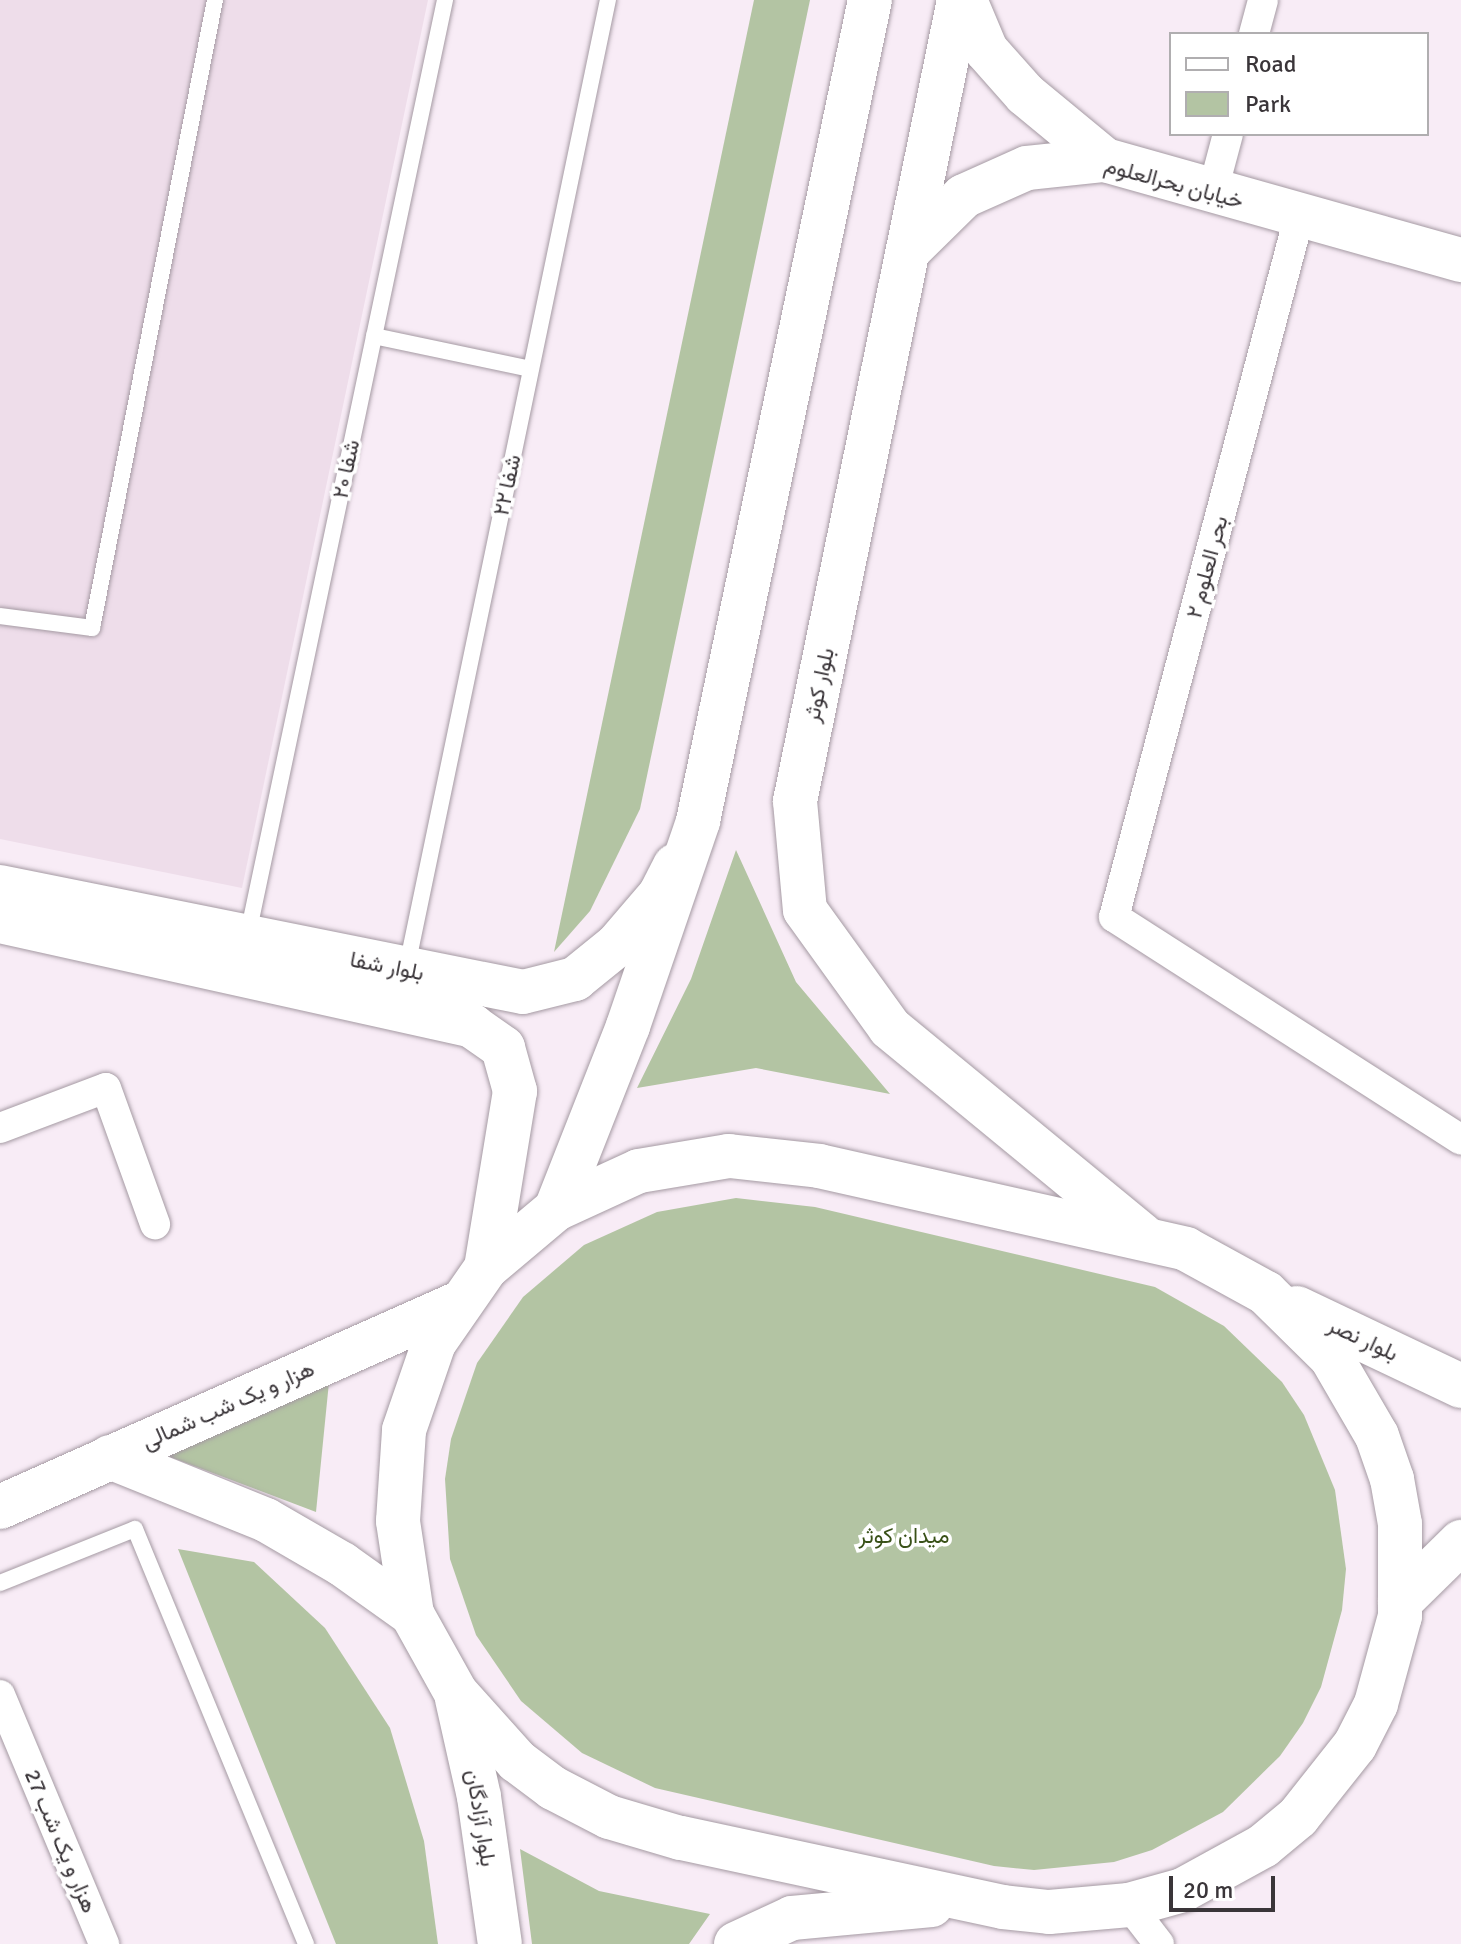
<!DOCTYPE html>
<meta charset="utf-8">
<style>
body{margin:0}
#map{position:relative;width:1461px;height:1944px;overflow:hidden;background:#f8ecf6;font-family:Signika,Vazirmatn,sans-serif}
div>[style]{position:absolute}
.built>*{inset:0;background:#eeddea}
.green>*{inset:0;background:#b3c4a3}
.roads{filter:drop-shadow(0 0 2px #a59aa3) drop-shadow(0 0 2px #a59aa3)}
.lane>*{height:16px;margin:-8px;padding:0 8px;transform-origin:8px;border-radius:8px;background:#fff}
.street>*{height:30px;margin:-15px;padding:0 15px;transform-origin:15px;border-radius:15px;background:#fff}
.secondary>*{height:44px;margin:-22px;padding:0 22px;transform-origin:22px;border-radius:22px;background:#fff}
.primary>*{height:44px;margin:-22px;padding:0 22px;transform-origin:22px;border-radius:22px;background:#fff}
span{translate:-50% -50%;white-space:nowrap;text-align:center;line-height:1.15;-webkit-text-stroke:7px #fff;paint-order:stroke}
.street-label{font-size:22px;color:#3a3539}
.park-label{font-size:22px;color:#395118}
.legend{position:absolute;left:1169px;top:32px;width:260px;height:104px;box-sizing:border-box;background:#fff;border:2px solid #b0aeb0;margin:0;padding:10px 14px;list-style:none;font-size:24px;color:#3a3539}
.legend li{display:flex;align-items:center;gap:16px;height:40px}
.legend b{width:40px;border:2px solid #b0aeb0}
.scale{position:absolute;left:1169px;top:1876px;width:106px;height:36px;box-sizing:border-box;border:4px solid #3a3539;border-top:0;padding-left:10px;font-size:24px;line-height:28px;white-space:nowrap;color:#3a3539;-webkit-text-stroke:6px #fff;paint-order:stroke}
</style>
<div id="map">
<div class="built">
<div style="clip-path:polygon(0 0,428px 0,242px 888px,0 839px)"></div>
</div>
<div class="green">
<div style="clip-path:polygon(754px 0,810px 0,640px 809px,590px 911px,554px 952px)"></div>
<div style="clip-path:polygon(736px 850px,796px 982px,890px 1094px,756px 1068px,637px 1088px,691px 979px)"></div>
<div style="clip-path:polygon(736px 1198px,815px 1207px,1155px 1287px,1224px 1326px,1282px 1382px,1304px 1415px,1335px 1490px,1346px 1569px,1342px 1610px,1321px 1687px,1303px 1723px,1280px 1756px,1223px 1812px,1152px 1850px,1114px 1862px,1034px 1870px,994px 1866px,655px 1788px,582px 1753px,521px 1701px,476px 1635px,450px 1559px,445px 1479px,451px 1439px,477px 1363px,523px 1297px,584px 1245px,657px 1212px)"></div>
<div style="clip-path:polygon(329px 1382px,316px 1512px,149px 1449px)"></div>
<div style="clip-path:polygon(178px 1549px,254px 1562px,325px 1628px,390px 1728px,424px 1841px,438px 1944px,336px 1944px)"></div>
<div style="clip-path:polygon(520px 1849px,599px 1891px,710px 1914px,689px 1944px,532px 1944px)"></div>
</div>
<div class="roads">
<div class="lane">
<div style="left:374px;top:336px;width:160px;rotate:11.9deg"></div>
<div style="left:0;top:616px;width:93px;rotate:7.4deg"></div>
<div style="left:92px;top:628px;width:640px;rotate:-78.92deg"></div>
<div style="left:248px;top:934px;width:955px;rotate:-78.09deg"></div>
<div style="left:407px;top:966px;width:987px;rotate:-78.25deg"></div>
<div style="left:0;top:1583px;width:145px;rotate:-21.8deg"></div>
<div style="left:135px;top:1529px;width:449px;rotate:67.6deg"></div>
</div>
<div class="street">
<div style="left:1254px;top:34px;width:35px;rotate:-75deg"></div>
<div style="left:1212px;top:194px;width:62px;rotate:-75.1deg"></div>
<div style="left:1299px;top:217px;width:724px;rotate:104.8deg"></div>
<div style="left:1114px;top:917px;width:412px;rotate:32.7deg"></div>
<div style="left:0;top:1128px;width:113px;rotate:-20.7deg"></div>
<div style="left:106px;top:1088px;width:145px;rotate:70.2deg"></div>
<div style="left:0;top:1695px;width:270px;rotate:67.3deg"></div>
<div style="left:1129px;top:1905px;width:49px;rotate:52.4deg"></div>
</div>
<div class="secondary">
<div style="left:965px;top:0;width:54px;rotate:67.2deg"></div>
<div style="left:986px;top:50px;width:59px;rotate:48.4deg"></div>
<div style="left:1025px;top:94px;width:104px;rotate:39.5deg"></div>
<div style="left:909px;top:250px;width:77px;rotate:-44.5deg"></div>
<div style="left:964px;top:196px;width:69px;rotate:-24deg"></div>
<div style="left:1027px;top:168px;width:78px;rotate:-5.9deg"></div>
<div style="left:1105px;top:160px;width:370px;rotate:15.7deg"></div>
<div style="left:0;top:887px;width:533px;rotate:11.35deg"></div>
<div style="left:523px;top:992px;width:54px;rotate:-14deg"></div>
<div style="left:575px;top:979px;width:54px;rotate:-39deg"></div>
<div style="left:617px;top:945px;width:66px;rotate:-49.3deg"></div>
<div style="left:660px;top:895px;width:33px;rotate:-63deg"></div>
<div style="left:0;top:921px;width:484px;rotate:12.5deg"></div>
<div style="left:472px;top:1026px;width:38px;rotate:35deg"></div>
<div style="left:503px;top:1048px;width:45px;rotate:74.4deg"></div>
<div style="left:515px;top:1091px;width:179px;rotate:99.3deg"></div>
<div style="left:729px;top:1156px;width:91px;rotate:6.3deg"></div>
<div style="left:819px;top:1166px;width:376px;rotate:12.7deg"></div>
<div style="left:1186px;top:1249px;width:91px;rotate:28.8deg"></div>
<div style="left:1266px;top:1293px;width:91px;rotate:44.6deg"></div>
<div style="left:1331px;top:1357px;width:91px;rotate:59.8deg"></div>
<div style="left:1377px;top:1436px;width:46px;rotate:70.8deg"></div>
<div style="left:1392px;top:1479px;width:46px;rotate:79.9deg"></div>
<div style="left:1400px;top:1524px;width:92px;rotate:90deg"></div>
<div style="left:1400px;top:1616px;width:91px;rotate:105.3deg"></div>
<div style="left:1376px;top:1704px;width:46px;rotate:117.1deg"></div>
<div style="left:1355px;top:1745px;width:92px;rotate:128.4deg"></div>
<div style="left:1298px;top:1817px;width:45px;rotate:140.4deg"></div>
<div style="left:1263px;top:1846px;width:91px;rotate:151.2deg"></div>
<div style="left:1183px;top:1890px;width:56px;rotate:164.5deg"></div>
<div style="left:1129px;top:1905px;width:80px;rotate:175deg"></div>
<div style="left:1049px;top:1912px;width:46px;rotate:-173.8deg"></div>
<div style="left:1003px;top:1907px;width:330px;rotate:-167.9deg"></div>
<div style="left:680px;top:1838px;width:74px;rotate:-163.5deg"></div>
<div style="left:609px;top:1817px;width:63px;rotate:-152.6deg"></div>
<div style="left:553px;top:1788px;width:45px;rotate:-143.1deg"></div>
<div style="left:517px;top:1761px;width:91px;rotate:-131.9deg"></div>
<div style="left:456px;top:1693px;width:90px;rotate:-119.1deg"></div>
<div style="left:412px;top:1614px;width:94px;rotate:-98.6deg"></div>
<div style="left:398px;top:1521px;width:91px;rotate:-86.2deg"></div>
<div style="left:404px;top:1430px;width:92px;rotate:-71deg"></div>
<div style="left:434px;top:1343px;width:91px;rotate:-55.3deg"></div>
<div style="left:486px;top:1268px;width:92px;rotate:-40.1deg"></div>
<div style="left:556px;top:1209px;width:91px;rotate:-24.6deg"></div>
<div style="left:639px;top:1171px;width:91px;rotate:-9.5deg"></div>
<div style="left:1297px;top:1308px;width:182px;rotate:25.4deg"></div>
<div style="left:110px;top:1457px;width:168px;rotate:22deg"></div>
<div style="left:266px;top:1520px;width:88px;rotate:30.1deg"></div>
<div style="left:342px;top:1564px;width:86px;rotate:35.5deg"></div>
<div style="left:0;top:1507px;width:500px;rotate:-23.95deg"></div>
<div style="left:1400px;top:1602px;width:86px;rotate:-44.5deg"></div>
<div style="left:457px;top:1699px;width:100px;rotate:77.3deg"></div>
<div style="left:479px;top:1797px;width:148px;rotate:81.9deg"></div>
<div style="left:736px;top:1944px;width:62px;rotate:-24.9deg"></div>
<div style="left:792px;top:1918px;width:140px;rotate:-5.3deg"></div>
</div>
<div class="primary">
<div style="left:959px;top:0;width:818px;rotate:101.57deg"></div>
<div style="left:795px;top:801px;width:109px;rotate:84.8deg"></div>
<div style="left:805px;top:910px;width:145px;rotate:54.2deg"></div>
<div style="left:890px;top:1028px;width:326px;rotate:39.4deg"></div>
<div style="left:556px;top:1209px;width:197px;rotate:-68.5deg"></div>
<div style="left:628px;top:1026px;width:217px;rotate:-71.1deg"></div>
<div style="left:698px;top:821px;width:839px;rotate:-78.17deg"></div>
</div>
</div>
<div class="street-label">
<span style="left:1174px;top:183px;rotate:15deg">خیابان بحرالعلوم</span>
<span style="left:346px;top:469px;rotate:-78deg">شفا ۲۰</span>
<span style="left:507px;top:485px;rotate:-78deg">شفا ۲۲</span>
<span style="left:1207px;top:567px;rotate:-75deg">بحر العلوم ۲</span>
<span style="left:819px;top:685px;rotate:-78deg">بلوار کوثر</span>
<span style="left:387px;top:966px;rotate:11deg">بلوار شفا</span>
<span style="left:1363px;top:1339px;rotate:25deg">بلوار نصر</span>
<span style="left:228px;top:1405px;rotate:-24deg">هزار و یک شب شمالی</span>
<span style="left:481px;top:1818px;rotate:81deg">بلوار آزادگان</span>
<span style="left:61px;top:1841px;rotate:67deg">هزار و یک شب 27</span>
</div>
<div class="park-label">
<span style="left:904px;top:1536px">میدان کوثر</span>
</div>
<ul class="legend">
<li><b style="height:10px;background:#fff"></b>Road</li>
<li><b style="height:22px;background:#b3c4a3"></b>Park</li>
</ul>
<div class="scale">20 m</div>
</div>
